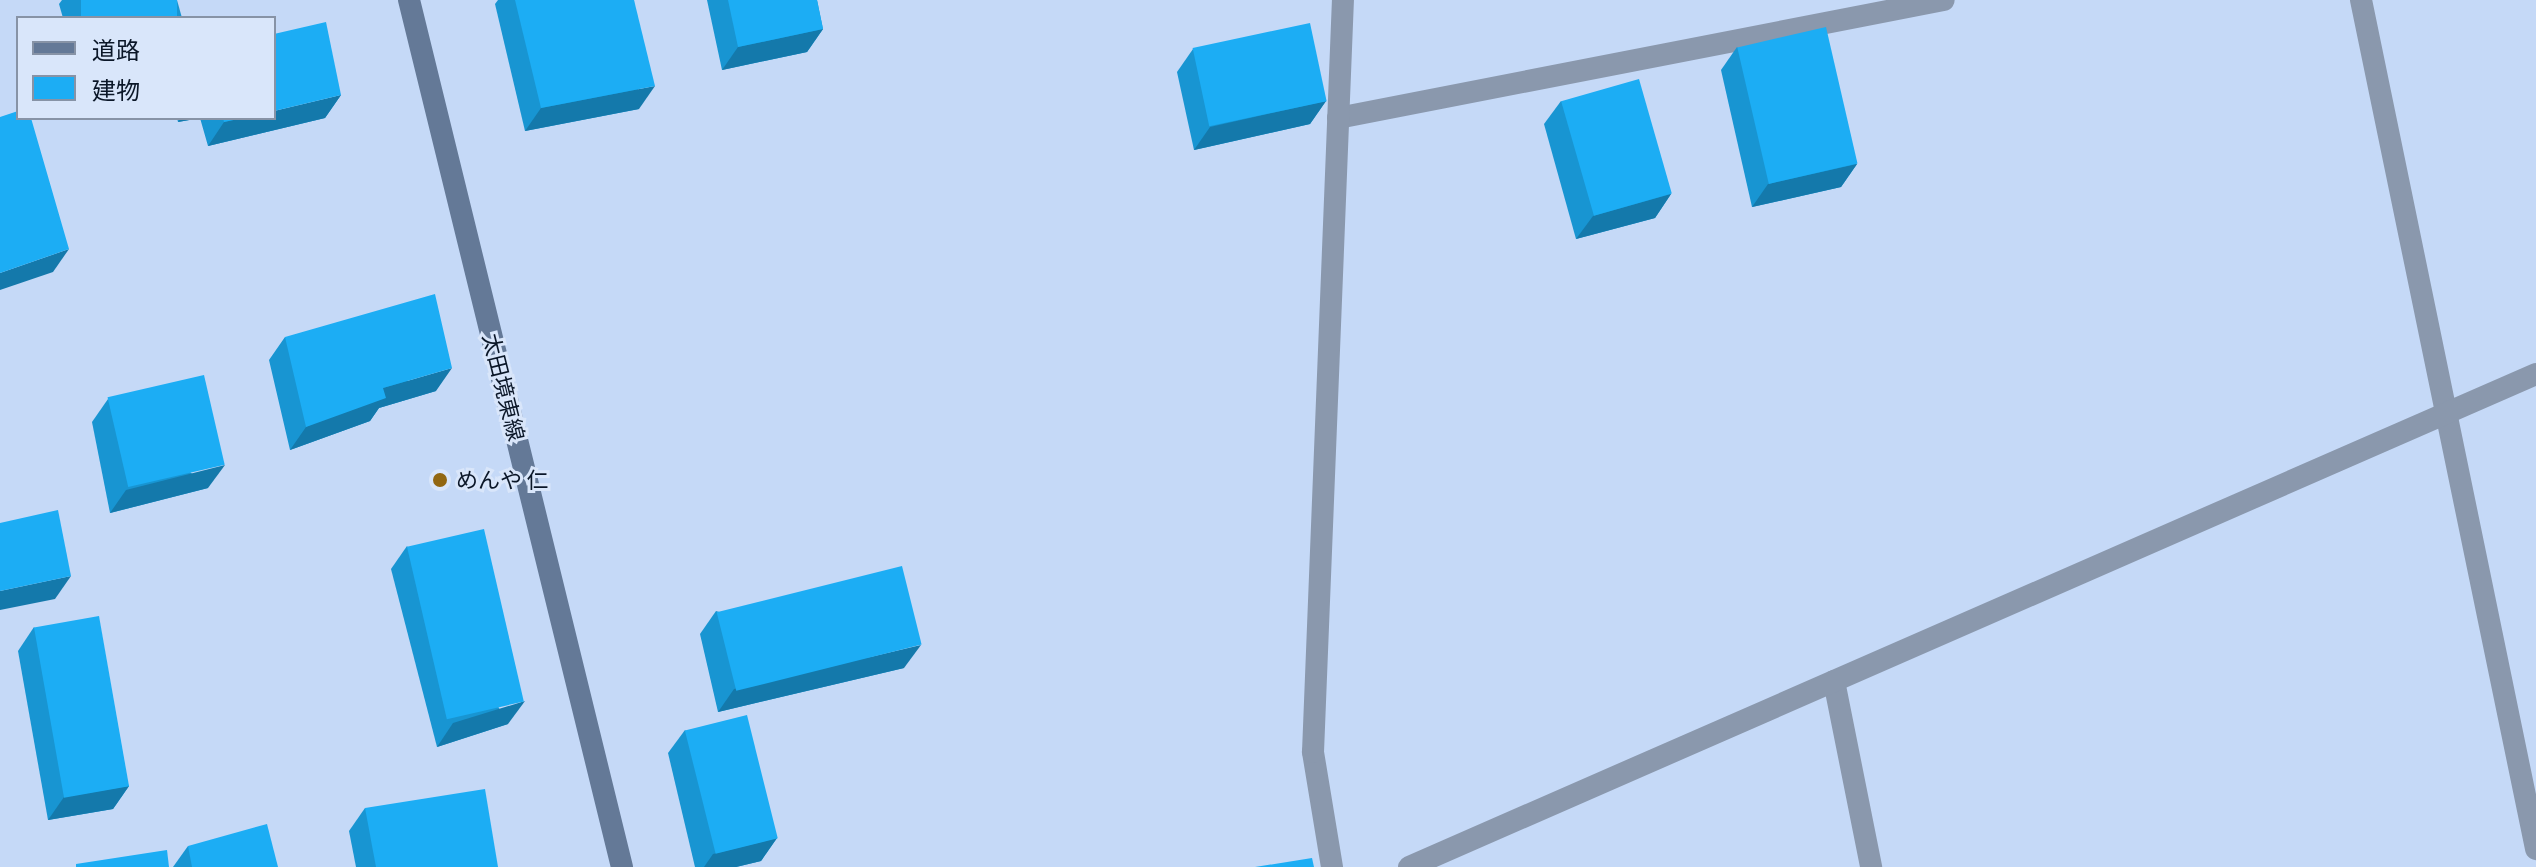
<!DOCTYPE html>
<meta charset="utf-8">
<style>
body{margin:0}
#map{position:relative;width:2536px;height:867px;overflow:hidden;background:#c5d9f7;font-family:Barlow,"Noto Sans JP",sans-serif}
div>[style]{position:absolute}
.minor>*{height:22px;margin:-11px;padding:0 11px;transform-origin:11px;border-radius:11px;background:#8a98ad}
.secondary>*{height:22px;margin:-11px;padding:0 11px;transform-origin:11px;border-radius:11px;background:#647997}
.wall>*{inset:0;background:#1895d2}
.shaded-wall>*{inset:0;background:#1479ab}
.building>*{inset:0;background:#1cadf4;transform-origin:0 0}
.dots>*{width:22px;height:22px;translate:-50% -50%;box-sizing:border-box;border:4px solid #d9e6fa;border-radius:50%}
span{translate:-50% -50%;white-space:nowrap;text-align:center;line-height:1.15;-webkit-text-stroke:6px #d9e6fa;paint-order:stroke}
.street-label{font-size:22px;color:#0b1728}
.poi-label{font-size:22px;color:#0b1728}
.left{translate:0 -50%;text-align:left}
.legend{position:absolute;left:16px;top:16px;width:260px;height:104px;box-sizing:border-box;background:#d9e6fa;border:2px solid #8793a6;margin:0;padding:10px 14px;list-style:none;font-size:24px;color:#0b1728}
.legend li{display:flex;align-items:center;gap:16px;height:40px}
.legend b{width:40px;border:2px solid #8793a6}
</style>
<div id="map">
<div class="minor">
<div style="left:2361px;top:0;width:867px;rotate:78.35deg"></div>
<div style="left:1338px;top:118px;width:617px;rotate:-11.02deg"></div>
<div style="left:1834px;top:681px;width:190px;rotate:78.7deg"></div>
<div style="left:1332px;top:867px;width:117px;rotate:-99.4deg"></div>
<div style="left:1313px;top:752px;width:753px;rotate:-87.72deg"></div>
<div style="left:1409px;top:867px;width:1230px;rotate:-23.63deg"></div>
</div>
<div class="secondary">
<div style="left:409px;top:0;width:893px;rotate:76.2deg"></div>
</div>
<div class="wall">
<div style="clip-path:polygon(62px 0,177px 0,182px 18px,63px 18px,59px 4px)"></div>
<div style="clip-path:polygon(498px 0,634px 0,639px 109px,525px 131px,495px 4px)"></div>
<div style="clip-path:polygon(707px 0,817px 0,823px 29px,807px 52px,722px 70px)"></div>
<div style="clip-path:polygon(1737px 47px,1857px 164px,1841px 187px,1752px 207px,1721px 70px)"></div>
<div style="clip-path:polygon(1193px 49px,1326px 101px,1310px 124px,1194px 150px,1177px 72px)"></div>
<div style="clip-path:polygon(341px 95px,325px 118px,208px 146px,200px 118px,178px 122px,177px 118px,274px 118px)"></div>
<div style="clip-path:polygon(1561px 101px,1671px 194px,1655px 218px,1576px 239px,1544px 124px)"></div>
<div style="clip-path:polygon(285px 337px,436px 391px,379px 408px,370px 421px,290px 450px,269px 360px)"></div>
<div style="clip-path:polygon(108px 399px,208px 488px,110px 513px,92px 422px)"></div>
<div style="clip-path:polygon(407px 546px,508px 724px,437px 747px,391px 569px)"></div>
<div style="clip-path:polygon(716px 611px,904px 668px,718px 712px,700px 634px)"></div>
<div style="clip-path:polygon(34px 627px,129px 786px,113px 809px,48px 820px,18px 651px)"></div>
<div style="clip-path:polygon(685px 730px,777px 838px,761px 861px,736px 867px,695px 867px,668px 753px)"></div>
<div style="clip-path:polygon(365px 808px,498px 867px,356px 867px,349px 831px)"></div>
<div style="clip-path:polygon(188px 846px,278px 867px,173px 867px)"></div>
</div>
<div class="shaded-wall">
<div style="clip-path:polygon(823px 29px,807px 52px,722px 70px,738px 47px)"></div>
<div style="clip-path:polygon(655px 86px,639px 109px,525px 131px,541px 108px)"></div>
<div style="clip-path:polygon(341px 95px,325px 118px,208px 146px,224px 122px,243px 118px,274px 118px,274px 111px)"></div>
<div style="clip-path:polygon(1326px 101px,1310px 124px,1194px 150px,1210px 127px)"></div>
<div style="clip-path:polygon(181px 118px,201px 118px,178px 122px)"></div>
<div style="clip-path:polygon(1857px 164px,1841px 187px,1752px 207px,1768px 184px)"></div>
<div style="clip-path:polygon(1671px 194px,1655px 218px,1576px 239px,1593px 216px)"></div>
<div style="clip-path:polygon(69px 249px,53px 272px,0 290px,0 273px)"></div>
<div style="clip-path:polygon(452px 368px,436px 391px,379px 408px,370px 421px,290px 450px,306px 427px,383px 388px)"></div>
<div style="clip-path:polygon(225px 465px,208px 488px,110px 513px,126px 490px)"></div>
<div style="clip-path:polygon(71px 576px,55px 599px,0 610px,0 591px)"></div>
<div style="clip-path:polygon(921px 645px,904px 668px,718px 712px,734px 689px)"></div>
<div style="clip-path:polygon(525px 701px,508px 724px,437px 747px,453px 723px)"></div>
<div style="clip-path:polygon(129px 786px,113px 809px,48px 820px,64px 797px)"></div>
<div style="clip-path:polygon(777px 838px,761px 861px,736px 867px,704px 867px,713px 854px)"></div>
</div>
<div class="building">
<div style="left:81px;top:0;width:96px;height:19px"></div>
<div style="clip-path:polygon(515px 0,634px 0,655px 86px,541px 108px)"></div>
<div style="clip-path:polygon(728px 0,817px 0,823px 29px,738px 47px)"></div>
<div style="clip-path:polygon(326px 22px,341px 95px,274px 111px,274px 34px)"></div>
<div style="left:1310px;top:23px;width:80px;height:120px;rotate:78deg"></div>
<div style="left:1826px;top:27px;width:140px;height:91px;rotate:77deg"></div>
<div style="left:1639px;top:79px;width:119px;height:81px;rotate:74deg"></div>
<div style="clip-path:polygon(18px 111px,18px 118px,31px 118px,69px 249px,0 273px,0 117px)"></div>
<div style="clip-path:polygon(223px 118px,243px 118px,224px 122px)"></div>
<div style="clip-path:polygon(435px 294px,452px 368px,383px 388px,386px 398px,306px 427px,285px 337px)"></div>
<div style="left:204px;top:375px;width:92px;height:99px;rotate:77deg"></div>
<div style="clip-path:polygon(58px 510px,71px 576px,0 591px,0 523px)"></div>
<div style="left:484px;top:529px;width:177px;height:79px;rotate:77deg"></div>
<div style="left:902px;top:566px;width:81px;height:191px;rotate:76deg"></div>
<div style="left:99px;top:616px;width:173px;height:66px;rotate:80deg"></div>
<div style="left:747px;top:715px;width:127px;height:64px;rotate:76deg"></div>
<div style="clip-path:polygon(485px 789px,498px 867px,376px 867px,365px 808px)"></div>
<div style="clip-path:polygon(267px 824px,278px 867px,192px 867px,188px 846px)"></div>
<div style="clip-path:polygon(167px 850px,169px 867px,76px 867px,76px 864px)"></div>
<div style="clip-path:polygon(1312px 858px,1314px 867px,1255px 867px)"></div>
</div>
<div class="dots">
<div style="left:440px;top:480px;background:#926711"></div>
</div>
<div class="street-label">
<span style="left:504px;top:387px;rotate:76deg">太田境東線</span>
</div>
<div class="poi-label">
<span class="left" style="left:456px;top:480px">めんや 仁</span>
</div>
<ul class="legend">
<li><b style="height:10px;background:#647997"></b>道路</li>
<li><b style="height:22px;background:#1cadf4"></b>建物</li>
</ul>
</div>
